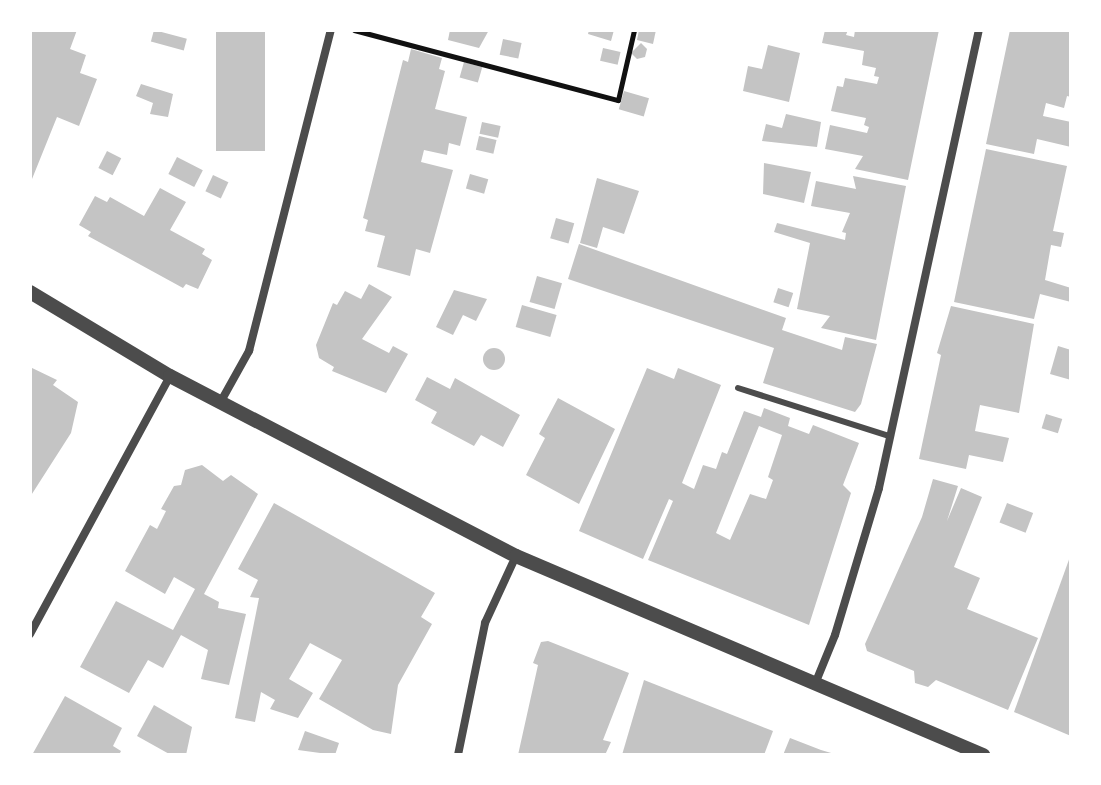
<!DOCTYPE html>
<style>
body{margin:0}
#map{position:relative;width:1101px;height:785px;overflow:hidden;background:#fff;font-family:"Fira Sans Condensed",sans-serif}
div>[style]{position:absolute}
.building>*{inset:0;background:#c4c4c4;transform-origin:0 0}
.round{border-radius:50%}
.path>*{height:5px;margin:-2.5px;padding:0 2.5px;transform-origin:2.5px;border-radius:2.5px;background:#111}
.service>*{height:6px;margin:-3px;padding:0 3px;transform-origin:3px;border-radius:3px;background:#4c4c4c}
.minor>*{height:8px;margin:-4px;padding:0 4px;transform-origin:4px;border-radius:4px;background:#4c4c4c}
.tertiary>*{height:14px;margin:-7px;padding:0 7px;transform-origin:7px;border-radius:7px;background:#4c4c4c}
span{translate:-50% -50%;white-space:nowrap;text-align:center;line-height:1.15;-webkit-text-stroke:6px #fff;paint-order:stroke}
.frame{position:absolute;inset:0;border:32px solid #fff;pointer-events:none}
</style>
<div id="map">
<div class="building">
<div style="clip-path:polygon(30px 30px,77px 30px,70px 49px,86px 55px,80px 73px,97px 79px,79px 126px,57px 117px,30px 184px)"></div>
<div style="left:154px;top:30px;width:34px;height:12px;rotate:15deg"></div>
<div style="left:216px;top:30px;width:49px;height:121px"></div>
<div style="clip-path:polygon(450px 30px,489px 30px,479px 48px,448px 40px)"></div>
<div style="clip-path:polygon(589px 30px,614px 30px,611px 41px,588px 34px)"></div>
<div style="clip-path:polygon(639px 30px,656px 30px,653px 44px,637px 40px)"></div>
<div style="clip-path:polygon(848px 30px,846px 35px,854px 37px,855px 30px,939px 30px,908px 180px,855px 169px,863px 156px,825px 149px,830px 125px,867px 133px,869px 127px,864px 125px,866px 118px,831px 111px,837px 86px,843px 87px,845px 78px,877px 84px,879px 77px,874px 76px,876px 68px,862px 65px,864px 51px,822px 43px,825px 30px)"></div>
<div style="clip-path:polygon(1010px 30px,1071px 30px,1071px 97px,1067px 96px,1064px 108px,1046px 103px,1043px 116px,1071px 122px,1071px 147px,1037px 139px,1034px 154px,986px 144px)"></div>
<div style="left:503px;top:39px;width:19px;height:16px;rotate:12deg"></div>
<div style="clip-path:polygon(641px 43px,647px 49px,645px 57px,637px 59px,631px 53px)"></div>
<div style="clip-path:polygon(768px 45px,800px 53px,789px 102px,743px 91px,748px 66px,762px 69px)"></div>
<div style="left:603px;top:48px;width:18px;height:13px;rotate:13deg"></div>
<div style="clip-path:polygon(411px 49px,442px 58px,439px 69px,445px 71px,435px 109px,467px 117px,460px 146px,449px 143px,447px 155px,424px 150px,421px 162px,453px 170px,430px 253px,416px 249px,410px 276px,377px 267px,385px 236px,365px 231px,368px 220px,363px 218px,403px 60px,408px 62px)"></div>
<div style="left:464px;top:62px;width:19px;height:16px;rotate:16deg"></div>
<div style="clip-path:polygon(141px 84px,173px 94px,168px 117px,150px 114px,153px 103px,136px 96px)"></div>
<div style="left:624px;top:91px;width:26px;height:19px;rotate:16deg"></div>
<div style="clip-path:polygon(786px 114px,821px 122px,817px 147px,762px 141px,766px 124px,782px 128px)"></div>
<div style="left:482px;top:122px;width:19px;height:12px;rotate:12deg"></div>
<div style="left:479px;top:136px;width:18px;height:14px;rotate:13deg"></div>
<div style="clip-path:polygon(986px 149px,1067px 166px,1053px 231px,1064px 233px,1061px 247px,1051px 245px,1045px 280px,1071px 288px,1071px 302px,1040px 294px,1034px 319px,954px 302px)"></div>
<div style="left:107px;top:151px;width:16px;height:19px;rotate:27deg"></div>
<div style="left:177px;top:157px;width:29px;height:19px;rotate:27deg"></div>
<div style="clip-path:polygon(764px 163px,811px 172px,804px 203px,763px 194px)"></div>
<div style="left:470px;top:174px;width:19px;height:15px;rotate:16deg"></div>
<div style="left:213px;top:175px;width:17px;height:18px;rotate:25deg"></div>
<div style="clip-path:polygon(853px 176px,906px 186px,876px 340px,821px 328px,830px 316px,797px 309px,810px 243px,774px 232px,777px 223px,845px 240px,846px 233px,842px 232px,850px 213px,811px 206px,816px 181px,856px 189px)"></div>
<div style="clip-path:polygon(597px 178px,639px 191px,624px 234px,603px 227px,597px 248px,580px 243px)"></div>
<div style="clip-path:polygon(160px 188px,186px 202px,170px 230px,205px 249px,202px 254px,212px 260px,198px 289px,186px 284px,183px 288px,88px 236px,91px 232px,79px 225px,95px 196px,107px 202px,110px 197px,144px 216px)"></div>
<div style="left:556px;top:218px;width:19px;height:21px;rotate:16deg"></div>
<div style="clip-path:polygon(579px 244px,786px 318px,782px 330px,842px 350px,845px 337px,877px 344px,861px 404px,855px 412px,763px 383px,774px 348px,568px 279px)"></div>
<div style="left:537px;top:276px;width:26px;height:27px;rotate:16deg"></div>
<div style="clip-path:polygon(369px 284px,392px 297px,362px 339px,389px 353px,393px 346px,408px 354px,386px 393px,332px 371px,334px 367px,319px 358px,316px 345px,333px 303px,337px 305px,345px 291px,361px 299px)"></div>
<div style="left:778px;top:288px;width:16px;height:15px;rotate:18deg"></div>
<div style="clip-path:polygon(454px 290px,487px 299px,476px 321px,463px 315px,453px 335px,436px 327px)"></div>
<div style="left:522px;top:305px;width:36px;height:23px;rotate:16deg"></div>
<div style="clip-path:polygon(951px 306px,1034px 324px,1019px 413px,980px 405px,975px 431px,1009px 438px,1003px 462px,969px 455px,966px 469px,919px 459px,941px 355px,937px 353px)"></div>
<div style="clip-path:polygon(1058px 346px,1071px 350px,1071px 380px,1050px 374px)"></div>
<div class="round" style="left:483px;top:348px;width:22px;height:22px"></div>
<div style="clip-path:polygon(30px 367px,57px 380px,53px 385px,78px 402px,71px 433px,30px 497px)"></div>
<div style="clip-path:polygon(evenodd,647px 368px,674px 379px,678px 368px,721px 385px,682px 483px,694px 489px,703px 465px,716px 469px,722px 452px,727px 454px,744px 411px,761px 417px,764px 408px,790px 418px,788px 426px,809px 434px,813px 425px,859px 443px,843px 485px,851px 493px,809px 625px,648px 560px,673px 501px,669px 499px,643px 559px,579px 531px,647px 368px,759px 426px,782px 435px,768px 477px,773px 480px,766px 499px,750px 494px,730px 540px,716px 533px,759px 426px)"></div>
<div style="clip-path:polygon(427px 377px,450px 389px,455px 378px,520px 415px,503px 447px,481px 435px,474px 446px,431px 423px,437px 412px,415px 400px)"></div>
<div style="clip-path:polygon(558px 398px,615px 429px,579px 504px,526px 475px,545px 438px,539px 434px)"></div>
<div style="left:1046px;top:414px;width:17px;height:15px;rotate:17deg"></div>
<div style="clip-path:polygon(202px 465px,223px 481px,231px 475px,258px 494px,204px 594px,219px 602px,218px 608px,246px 614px,229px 685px,201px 679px,208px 650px,181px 635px,163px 668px,148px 660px,129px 693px,80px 667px,116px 601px,173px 630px,195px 589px,174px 577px,165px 594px,125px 571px,150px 525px,157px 529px,166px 511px,161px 509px,174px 486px,181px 485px,185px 470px)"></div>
<div style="clip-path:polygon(933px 479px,958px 486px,947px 521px,961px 488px,982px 497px,954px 567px,980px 578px,967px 609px,1038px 638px,1008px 710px,936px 680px,928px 687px,915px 683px,914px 671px,867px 651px,865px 644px,922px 517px)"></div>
<div style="clip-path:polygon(274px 503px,435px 593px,421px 617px,432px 624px,398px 685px,391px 734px,373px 730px,319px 699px,342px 660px,310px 643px,289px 679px,313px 693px,298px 718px,270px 709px,275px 700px,261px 692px,255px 722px,235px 718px,259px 598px,250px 597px,258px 580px,238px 569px)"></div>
<div style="left:1007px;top:503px;width:28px;height:21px;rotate:21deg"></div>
<div style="clip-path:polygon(1071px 554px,1071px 736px,1014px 712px)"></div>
<div style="clip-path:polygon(548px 641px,629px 673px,603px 740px,611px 742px,605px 755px,518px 755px,538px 665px,533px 663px,541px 642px)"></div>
<div style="clip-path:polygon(644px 680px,773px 731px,764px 755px,622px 755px)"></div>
<div style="clip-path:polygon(65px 696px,122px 728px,113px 746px,121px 751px,119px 755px,32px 755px)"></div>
<div style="clip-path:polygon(154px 705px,192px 727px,186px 755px,171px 755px,137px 736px)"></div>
<div style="clip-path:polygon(305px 731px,339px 743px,335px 755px,298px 750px)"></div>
<div style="clip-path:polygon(790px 738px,821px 750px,838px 755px,783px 755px)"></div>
</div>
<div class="path">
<div style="left:354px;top:30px;width:273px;rotate:14.9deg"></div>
<div style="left:618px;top:100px;width:72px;rotate:-77.1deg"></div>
</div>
<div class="service">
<div style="left:738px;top:388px;width:158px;rotate:17.6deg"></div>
</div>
<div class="minor">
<div style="left:220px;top:403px;width:60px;rotate:-60.9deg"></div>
<div style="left:249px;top:351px;width:331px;rotate:-75.7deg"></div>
<div style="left:30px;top:634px;width:294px;rotate:-61.5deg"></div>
<div style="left:815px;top:684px;width:53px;rotate:-67.8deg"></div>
<div style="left:835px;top:635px;width:153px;rotate:-73.3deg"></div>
<div style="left:879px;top:488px;width:469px;rotate:-77.7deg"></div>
<div style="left:458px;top:755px;width:135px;rotate:-78.4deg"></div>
<div style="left:485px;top:623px;width:74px;rotate:-65.2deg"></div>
</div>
<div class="tertiary">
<div style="left:30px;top:292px;width:163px;rotate:31deg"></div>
<div style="left:170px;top:376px;width:390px;rotate:27.5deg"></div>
<div style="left:516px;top:556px;width:508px;rotate:23.08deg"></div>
</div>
<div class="frame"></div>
</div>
